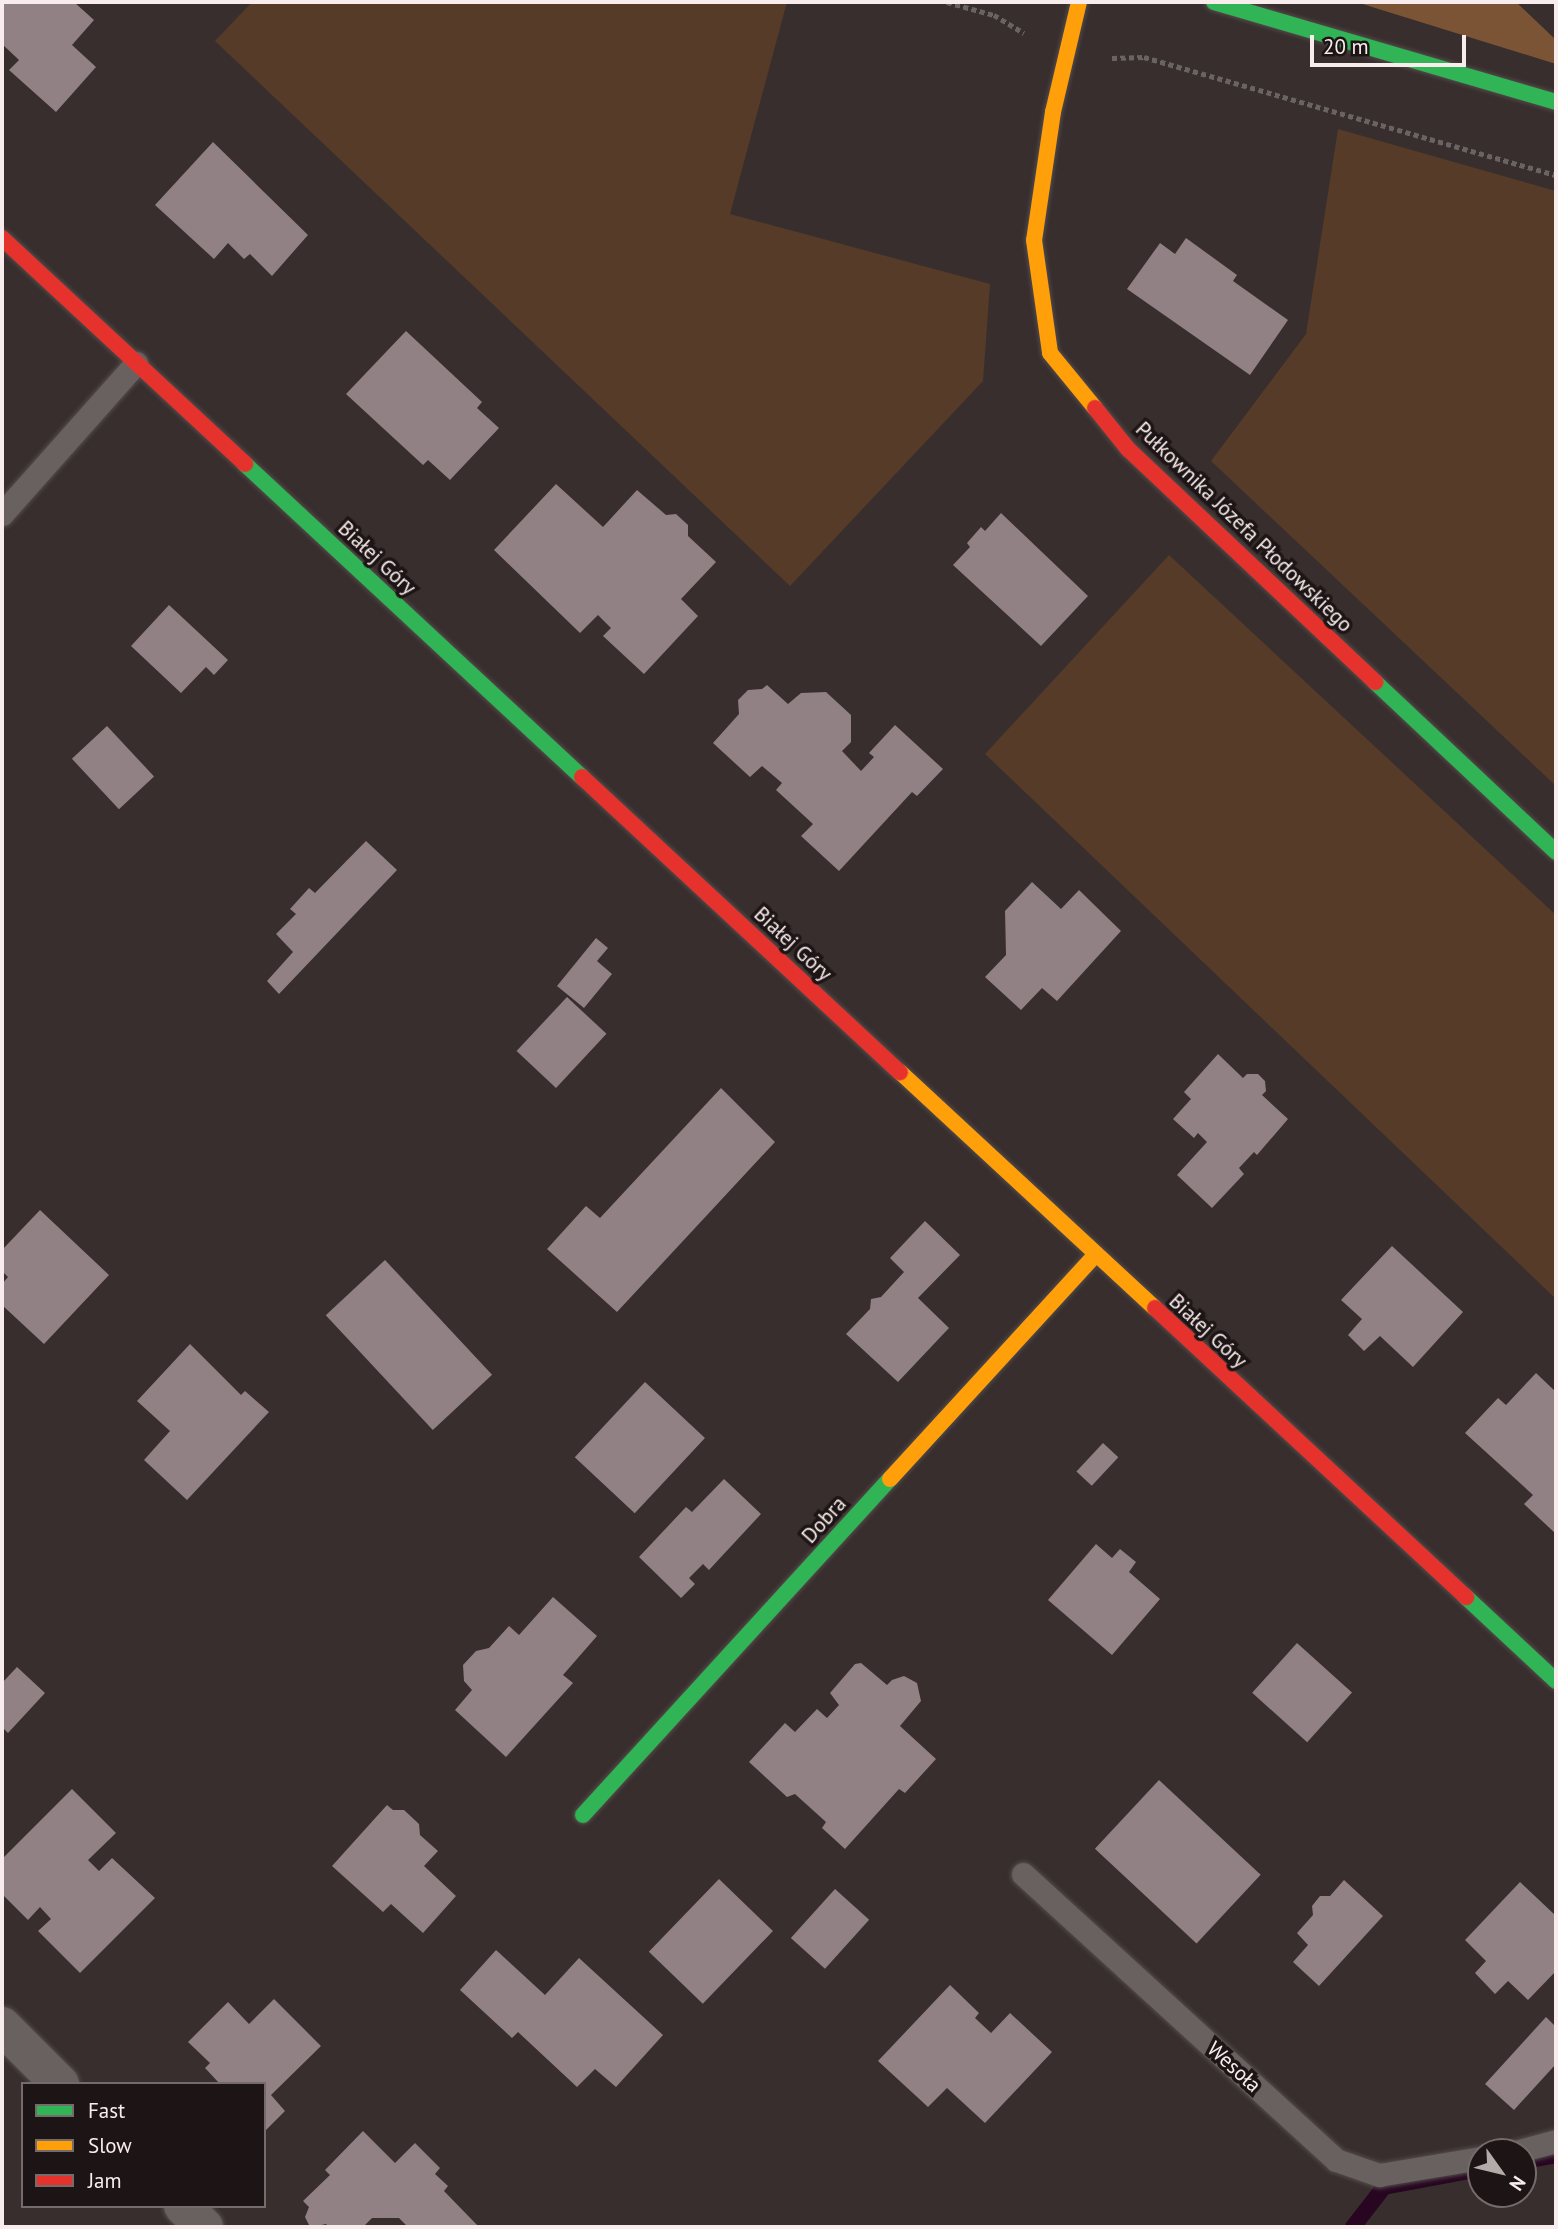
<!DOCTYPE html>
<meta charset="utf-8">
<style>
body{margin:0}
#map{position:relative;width:1558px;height:2229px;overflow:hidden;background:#382e2e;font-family:"PT Sans",sans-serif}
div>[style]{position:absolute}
.green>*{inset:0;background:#553b28}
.forest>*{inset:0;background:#7b5435}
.stream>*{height:16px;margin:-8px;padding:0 8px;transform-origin:8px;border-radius:8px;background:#280622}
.building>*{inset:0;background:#918084;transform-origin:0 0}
.path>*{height:4.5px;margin-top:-2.25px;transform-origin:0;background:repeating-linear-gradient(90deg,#6a6364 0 5px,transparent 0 8.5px)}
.roads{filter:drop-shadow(0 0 2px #534a4a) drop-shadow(0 0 2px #534a4a)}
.lane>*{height:23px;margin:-11.5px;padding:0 11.5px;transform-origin:11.5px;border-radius:11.5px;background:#696060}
.street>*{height:38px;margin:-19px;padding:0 19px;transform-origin:19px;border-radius:19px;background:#696060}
.fast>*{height:16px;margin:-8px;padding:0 8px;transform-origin:8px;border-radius:8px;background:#30b455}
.slow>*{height:16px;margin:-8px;padding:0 8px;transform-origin:8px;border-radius:8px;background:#ff9f0a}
.jam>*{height:16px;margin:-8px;padding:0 8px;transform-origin:8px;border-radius:8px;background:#e5322d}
span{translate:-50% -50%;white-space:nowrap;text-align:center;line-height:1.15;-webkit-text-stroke:7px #1d1515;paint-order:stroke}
.street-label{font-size:21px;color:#f9ecec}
.frame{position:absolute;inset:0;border:4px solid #f9ecec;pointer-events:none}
.legend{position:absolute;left:21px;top:2082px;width:245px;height:126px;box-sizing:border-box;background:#1d1515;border:2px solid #756b6b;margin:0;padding:9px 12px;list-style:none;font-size:21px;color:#f9ecec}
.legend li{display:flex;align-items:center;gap:14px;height:35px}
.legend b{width:35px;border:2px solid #756b6b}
.north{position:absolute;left:1467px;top:2138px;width:70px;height:70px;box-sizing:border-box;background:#1d1515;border:2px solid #756b6b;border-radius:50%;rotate:124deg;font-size:19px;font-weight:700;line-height:28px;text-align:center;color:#f9ecec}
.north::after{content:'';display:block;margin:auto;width:24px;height:32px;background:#b5aaaa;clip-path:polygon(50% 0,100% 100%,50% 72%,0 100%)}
.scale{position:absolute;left:1310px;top:35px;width:156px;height:32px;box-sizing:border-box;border:4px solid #f9ecec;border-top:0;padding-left:9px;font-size:21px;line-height:24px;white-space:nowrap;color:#f9ecec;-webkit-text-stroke:5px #1d1515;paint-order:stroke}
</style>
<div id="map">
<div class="green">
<div style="clip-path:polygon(252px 2px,787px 2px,730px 214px,990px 284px,983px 381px,790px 586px,215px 41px)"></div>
<div style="clip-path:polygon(1338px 129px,1556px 191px,1556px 786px,1211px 461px,1306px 334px)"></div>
<div style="clip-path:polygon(1169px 555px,1556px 915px,1556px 1299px,985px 754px)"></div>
</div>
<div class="forest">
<div style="clip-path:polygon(1356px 2px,1516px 2px,1556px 40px,1556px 64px)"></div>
</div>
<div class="stream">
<div style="left:1523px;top:2161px;width:34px;rotate:-10deg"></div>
<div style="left:1353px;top:2227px;width:51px;rotate:-52.2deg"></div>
<div style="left:1384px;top:2187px;width:98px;rotate:-10.6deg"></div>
</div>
<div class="building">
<div style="clip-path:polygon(2px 2px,74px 2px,94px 20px,72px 45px,96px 67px,56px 112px,9px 70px,19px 60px,2px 44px)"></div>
<div style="clip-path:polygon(213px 142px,308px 235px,272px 276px,250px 254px,244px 259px,228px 243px,214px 259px,155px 205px)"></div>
<div style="clip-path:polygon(1186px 238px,1237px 275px,1233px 281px,1288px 320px,1250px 375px,1127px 289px,1160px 243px,1175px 254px)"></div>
<div style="clip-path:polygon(406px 331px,482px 402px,477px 408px,499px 428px,450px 480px,428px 460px,423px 465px,346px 394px)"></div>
<div style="clip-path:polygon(556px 484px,603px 527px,637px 490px,666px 515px,676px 514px,688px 525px,688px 536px,716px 562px,681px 599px,698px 616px,644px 674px,603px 636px,611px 628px,598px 615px,580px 633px,494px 550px)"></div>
<div style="clip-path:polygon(1001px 513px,1088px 596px,1041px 646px,953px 565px,970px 547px,967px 543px,981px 527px,985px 531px)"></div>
<div style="clip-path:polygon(169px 605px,228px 660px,214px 675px,206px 667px,181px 693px,131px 646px)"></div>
<div style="clip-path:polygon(767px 685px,788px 704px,801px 693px,826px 692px,851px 715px,851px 742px,842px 751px,861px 771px,874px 757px,869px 753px,895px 725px,943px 769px,917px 796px,912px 792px,839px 871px,801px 836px,813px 824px,776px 790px,782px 783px,762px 766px,750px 777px,713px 743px,739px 714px,738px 700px,748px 690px,762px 689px)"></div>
<div style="left:107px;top:726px;width:69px;height:48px;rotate:47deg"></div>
<div style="clip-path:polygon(366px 841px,397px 870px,279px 994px,267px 981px,293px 952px,276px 934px,296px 914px,290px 909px,309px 888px,315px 893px)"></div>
<div style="clip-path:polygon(1032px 882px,1061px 909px,1079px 890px,1121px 931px,1057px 1001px,1042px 988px,1021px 1010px,985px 977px,1006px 955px,1005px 911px)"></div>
<div style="clip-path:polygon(596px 938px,608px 948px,597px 961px,612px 974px,584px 1008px,557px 986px)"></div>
<div style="left:567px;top:997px;width:54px;height:74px;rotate:43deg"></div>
<div style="clip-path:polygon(1218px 1054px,1243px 1078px,1247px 1074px,1258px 1074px,1265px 1081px,1266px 1091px,1262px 1095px,1288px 1119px,1257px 1155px,1254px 1152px,1239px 1168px,1244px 1174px,1212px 1208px,1177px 1175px,1207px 1142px,1198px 1133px,1194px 1138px,1173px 1119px,1191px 1099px,1184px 1092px)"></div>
<div style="clip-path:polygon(721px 1088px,775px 1142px,617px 1312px,547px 1249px,586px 1206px,600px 1218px)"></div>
<div style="clip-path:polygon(40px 1210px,109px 1275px,44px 1344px,2px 1305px,2px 1284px,8px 1277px,2px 1271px,2px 1250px)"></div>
<div style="clip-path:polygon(925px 1221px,960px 1255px,918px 1298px,949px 1328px,898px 1382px,846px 1334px,870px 1309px,871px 1299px,881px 1297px,904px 1272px,890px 1258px)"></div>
<div style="clip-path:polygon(1392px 1246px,1463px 1312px,1413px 1367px,1380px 1336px,1364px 1351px,1348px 1335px,1362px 1319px,1341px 1300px)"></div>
<div style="left:385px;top:1260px;width:157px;height:81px;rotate:47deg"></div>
<div style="clip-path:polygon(190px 1344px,241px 1395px,245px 1391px,269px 1412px,187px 1500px,144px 1460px,170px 1431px,137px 1401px)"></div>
<div style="clip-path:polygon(1536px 1373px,1556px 1392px,1556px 1534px,1524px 1504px,1533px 1495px,1465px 1433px,1498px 1398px,1506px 1405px)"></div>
<div style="left:645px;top:1382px;width:82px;height:103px;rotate:43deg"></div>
<div style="left:1103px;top:1443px;width:21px;height:39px;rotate:43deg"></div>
<div style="clip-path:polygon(724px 1479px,761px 1514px,709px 1570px,703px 1564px,689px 1578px,695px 1584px,681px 1598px,639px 1557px,686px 1507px,692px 1512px)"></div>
<div style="clip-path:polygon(1096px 1544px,1112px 1558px,1120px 1549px,1136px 1562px,1129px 1572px,1160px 1599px,1112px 1655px,1048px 1600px)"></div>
<div style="clip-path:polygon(553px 1597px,597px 1636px,563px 1675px,573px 1683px,506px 1757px,455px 1710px,472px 1690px,464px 1681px,463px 1665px,476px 1651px,489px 1648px,509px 1626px,519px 1635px)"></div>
<div style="left:1297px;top:1643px;width:74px;height:67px;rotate:42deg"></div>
<div style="clip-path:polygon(861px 1663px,887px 1685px,892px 1680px,904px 1676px,917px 1683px,921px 1701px,900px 1726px,936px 1759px,905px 1793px,899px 1789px,845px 1849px,822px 1828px,826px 1822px,795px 1794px,787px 1797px,749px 1762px,785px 1723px,795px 1732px,817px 1709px,827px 1718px,839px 1705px,830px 1693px,855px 1664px)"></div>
<div style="clip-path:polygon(17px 1667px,45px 1693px,8px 1733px,2px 1727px,2px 1683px)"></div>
<div style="left:1159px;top:1780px;width:139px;height:94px;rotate:43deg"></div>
<div style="clip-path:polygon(72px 1789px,116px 1833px,88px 1860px,99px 1871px,112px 1858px,155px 1898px,80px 1973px,38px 1931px,51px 1919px,40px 1907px,28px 1920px,2px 1894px,2px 1859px)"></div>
<div style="clip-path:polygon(387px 1805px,393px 1810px,404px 1810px,419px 1824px,420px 1835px,438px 1851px,424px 1866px,456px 1896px,423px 1933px,391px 1904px,383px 1912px,332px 1866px)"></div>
<div style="left:719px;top:1879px;width:75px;height:101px;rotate:44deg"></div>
<div style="clip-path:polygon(1344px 1880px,1383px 1916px,1319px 1986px,1293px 1962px,1308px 1945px,1297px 1933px,1313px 1915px,1312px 1906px,1320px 1896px,1330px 1896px)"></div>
<div style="clip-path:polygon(1520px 1882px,1556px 1916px,1556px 1971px,1528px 2000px,1508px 1981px,1495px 1994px,1475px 1973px,1486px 1961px,1465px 1940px)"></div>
<div style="left:835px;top:1889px;width:46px;height:66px;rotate:42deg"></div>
<div style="clip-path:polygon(496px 1950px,545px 1995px,579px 1958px,663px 2035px,616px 2087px,595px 2069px,577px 2087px,518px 2032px,512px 2038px,460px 1990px)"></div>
<div style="clip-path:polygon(950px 1985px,979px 2013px,975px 2018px,991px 2033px,1010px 2013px,1052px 2052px,985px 2123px,947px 2088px,928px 2107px,878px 2061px)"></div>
<div style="clip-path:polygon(274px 1999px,321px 2046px,271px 2095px,285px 2111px,264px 2132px,264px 2084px,220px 2084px,205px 2068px,210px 2063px,188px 2042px,228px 2002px,249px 2024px)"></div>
<div style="clip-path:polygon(1546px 2017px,1556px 2027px,1556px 2064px,1514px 2110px,1485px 2084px)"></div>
<div style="clip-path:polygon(363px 2131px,395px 2163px,415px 2143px,440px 2168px,435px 2174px,448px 2186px,444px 2191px,478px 2226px,404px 2227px,406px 2225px,399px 2218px,372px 2218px,363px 2227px,329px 2227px,326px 2224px,313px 2227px,309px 2225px,305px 2217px,309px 2207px,303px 2201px,330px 2175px,325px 2170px)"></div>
</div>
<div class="path">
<div style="left:947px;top:2px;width:49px;rotate:15.5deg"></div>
<div style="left:994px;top:15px;width:35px;rotate:31deg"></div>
<div style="left:1112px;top:58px;width:32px;rotate:-2deg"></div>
<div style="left:1144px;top:57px;width:429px;rotate:16deg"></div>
</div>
<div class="roads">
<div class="lane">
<div style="left:2px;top:514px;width:202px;rotate:-48.4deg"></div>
<div style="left:1023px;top:1874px;width:424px;rotate:42.4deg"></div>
<div style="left:1336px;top:2160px;width:46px;rotate:19.2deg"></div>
<div style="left:1379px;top:2175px;width:103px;rotate:-9.5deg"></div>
<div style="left:1515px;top:2152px;width:42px;rotate:-15deg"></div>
</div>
<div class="street">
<div style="left:2px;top:2026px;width:82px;rotate:45deg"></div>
<div style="left:183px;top:2206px;width:30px;rotate:45deg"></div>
</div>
<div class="fast">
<div style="left:1214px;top:2px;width:356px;rotate:16.3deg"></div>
<div style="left:245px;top:464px;width:460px;rotate:42.9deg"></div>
<div style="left:1375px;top:682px;width:248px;rotate:43.2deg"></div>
<div style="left:1466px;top:1597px;width:123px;rotate:43deg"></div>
<div style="left:583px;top:1815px;width:455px;rotate:-47.6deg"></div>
</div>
<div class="slow">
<div style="left:1079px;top:2px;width:113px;rotate:103.3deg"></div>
<div style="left:1053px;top:112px;width:129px;rotate:98.4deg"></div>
<div style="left:1034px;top:240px;width:114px;rotate:81.9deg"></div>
<div style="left:1050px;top:353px;width:71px;rotate:50.7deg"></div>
<div style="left:900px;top:1072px;width:347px;rotate:42.8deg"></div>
<div style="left:890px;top:1479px;width:305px;rotate:-47.5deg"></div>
</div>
<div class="jam">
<div style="left:2px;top:238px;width:332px;rotate:42.9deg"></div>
<div style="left:1095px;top:408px;width:53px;rotate:51.2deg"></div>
<div style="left:1128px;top:449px;width:340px;rotate:43.3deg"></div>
<div style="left:582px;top:777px;width:434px;rotate:42.9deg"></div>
<div style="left:1155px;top:1308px;width:425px;rotate:42.9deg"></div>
</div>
</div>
<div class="street-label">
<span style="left:1244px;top:527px;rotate:44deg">Pułkownika Józefa Płodowskiego</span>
<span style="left:377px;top:558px;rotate:43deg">Białej Góry</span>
<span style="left:793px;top:944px;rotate:43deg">Białej Góry</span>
<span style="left:1208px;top:1331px;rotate:43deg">Białej Góry</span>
<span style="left:824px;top:1520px;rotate:-48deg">Dobra</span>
<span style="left:1234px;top:2067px;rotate:42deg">Wesoła</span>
</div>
<div class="frame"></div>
<ul class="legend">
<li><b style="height:9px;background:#30b455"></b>Fast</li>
<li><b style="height:9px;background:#ff9f0a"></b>Slow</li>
<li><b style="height:9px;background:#e5322d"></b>Jam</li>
</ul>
<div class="north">N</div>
<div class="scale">20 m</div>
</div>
